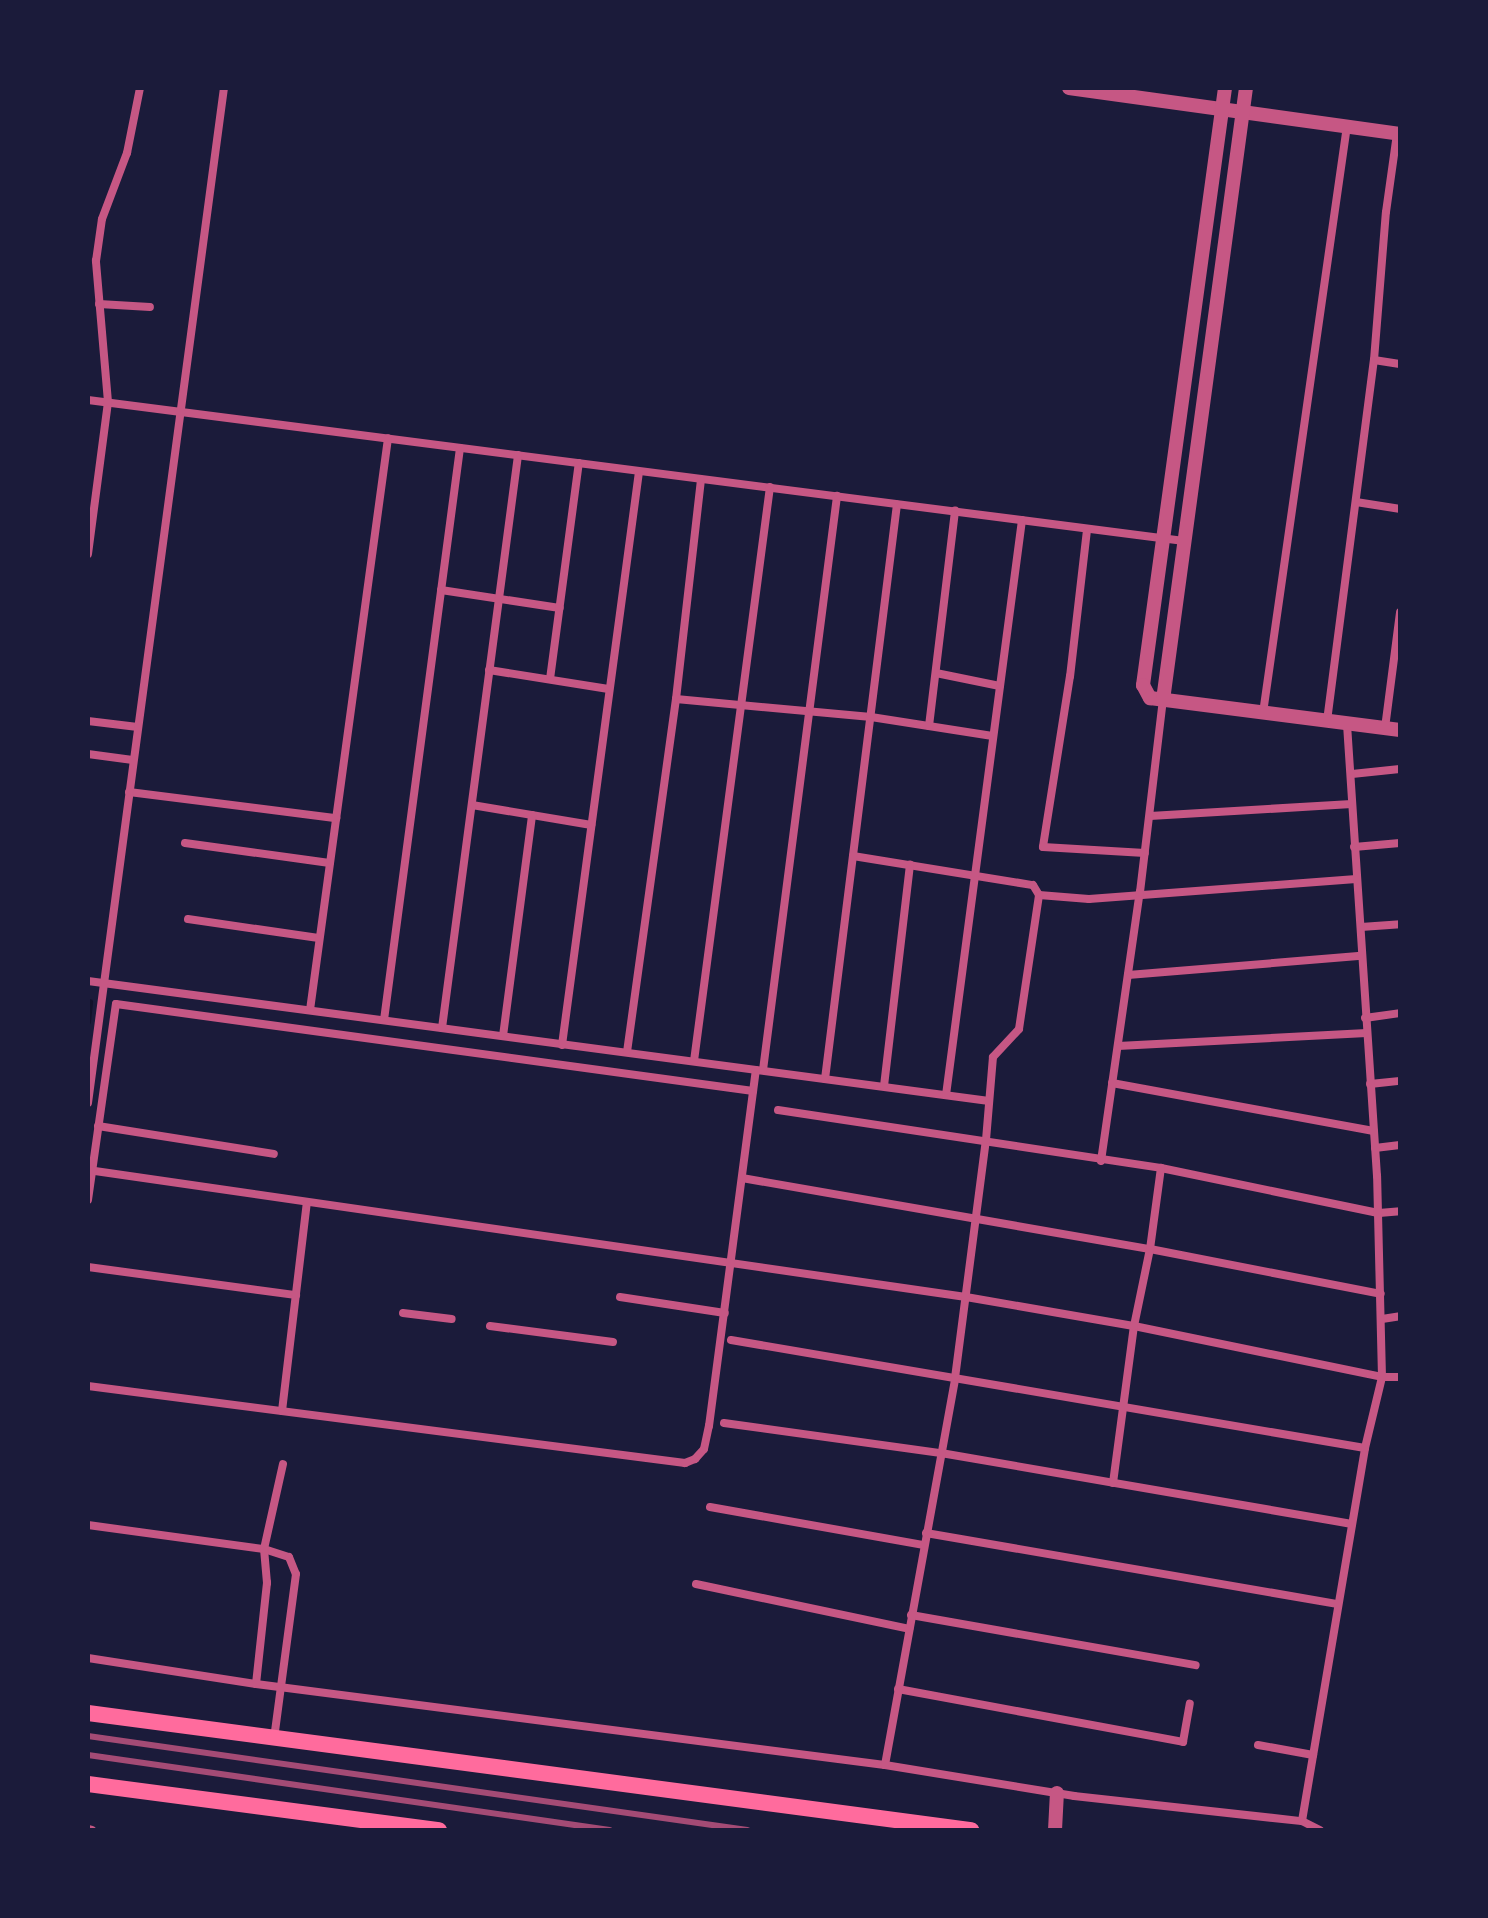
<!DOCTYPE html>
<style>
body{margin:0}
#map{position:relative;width:1488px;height:1918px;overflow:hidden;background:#1b1b3a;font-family:Helvetica,sans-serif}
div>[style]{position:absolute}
.stream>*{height:6px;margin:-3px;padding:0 3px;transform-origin:3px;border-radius:3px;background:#12122b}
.minor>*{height:8px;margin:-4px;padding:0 4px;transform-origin:4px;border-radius:4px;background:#c65784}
.tertiary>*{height:14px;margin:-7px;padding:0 7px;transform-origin:7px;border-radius:7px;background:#c65784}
.secondary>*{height:16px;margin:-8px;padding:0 8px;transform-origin:8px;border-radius:8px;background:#ff6b9d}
.rail>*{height:6px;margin:-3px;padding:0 3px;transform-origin:3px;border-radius:3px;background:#a44b75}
span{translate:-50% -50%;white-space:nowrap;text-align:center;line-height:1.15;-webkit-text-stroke:6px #1b1b3a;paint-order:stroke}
.frame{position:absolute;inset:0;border:90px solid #1b1b3a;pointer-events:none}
</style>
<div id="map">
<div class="stream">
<div style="left:88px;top:1022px;width:20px;rotate:-84deg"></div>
</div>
<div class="minor">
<div style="left:99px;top:304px;width:51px;rotate:3.4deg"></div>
<div style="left:1374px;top:360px;width:26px;rotate:9deg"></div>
<div style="left:88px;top:400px;width:1105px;rotate:7.33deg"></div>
<div style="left:1356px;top:502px;width:45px;rotate:9deg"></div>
<div style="left:1087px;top:530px;width:147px;rotate:96.6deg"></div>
<div style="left:1070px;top:676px;width:173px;rotate:99deg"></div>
<div style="left:1043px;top:847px;width:102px;rotate:3.4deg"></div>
<div style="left:88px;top:554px;width:153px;rotate:-82.5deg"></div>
<div style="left:108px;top:402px;width:142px;rotate:-94.9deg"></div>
<div style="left:96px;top:261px;width:42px;rotate:-81.9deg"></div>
<div style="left:102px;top:219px;width:71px;rotate:-69.3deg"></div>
<div style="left:127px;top:153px;width:66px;rotate:-78.7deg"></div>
<div style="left:441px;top:590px;width:120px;rotate:8.6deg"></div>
<div style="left:489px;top:670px;width:121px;rotate:9deg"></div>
<div style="left:936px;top:673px;width:65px;rotate:11.5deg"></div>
<div style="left:550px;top:679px;width:218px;rotate:-82.4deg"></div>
<div style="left:676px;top:699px;width:196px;rotate:5.3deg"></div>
<div style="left:871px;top:717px;width:123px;rotate:8.9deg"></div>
<div style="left:1263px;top:713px;width:593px;rotate:-81.86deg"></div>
<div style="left:88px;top:721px;width:50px;rotate:6.8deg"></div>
<div style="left:1327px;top:721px;width:364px;rotate:-82.6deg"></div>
<div style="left:1374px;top:360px;width:148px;rotate:-85.4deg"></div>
<div style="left:1386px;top:212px;width:79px;rotate:-82deg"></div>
<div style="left:929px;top:726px;width:217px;rotate:-83.1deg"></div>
<div style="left:1385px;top:728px;width:117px;rotate:-82.6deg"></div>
<div style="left:88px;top:754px;width:45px;rotate:7.6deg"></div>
<div style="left:1352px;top:774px;width:48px;rotate:-5.9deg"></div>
<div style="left:129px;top:792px;width:209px;rotate:7.2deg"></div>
<div style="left:472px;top:805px;width:121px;rotate:9.5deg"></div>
<div style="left:1150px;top:816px;width:202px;rotate:-3.4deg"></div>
<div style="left:185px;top:843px;width:146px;rotate:7.9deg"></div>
<div style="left:1354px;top:847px;width:46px;rotate:-5deg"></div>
<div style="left:853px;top:856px;width:182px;rotate:9.2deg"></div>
<div style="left:1033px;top:885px;width:12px;rotate:59deg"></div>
<div style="left:1039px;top:895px;width:50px;rotate:4.6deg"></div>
<div style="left:1089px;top:899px;width:268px;rotate:-4.3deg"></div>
<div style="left:188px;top:919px;width:132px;rotate:8.3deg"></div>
<div style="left:1361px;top:927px;width:39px;rotate:-4deg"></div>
<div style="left:1128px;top:975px;width:234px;rotate:-4.7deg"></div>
<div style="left:88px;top:981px;width:909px;rotate:7.59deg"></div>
<div style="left:310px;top:1010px;width:577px;rotate:-82.23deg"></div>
<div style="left:1365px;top:1018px;width:35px;rotate:-8deg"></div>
<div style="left:384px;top:1020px;width:577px;rotate:-82.43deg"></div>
<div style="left:442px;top:1028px;width:578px;rotate:-82.44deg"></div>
<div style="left:503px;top:1036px;width:223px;rotate:-82.5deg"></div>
<div style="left:562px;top:1045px;width:578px;rotate:-82.35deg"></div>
<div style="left:1118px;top:1046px;width:249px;rotate:-3deg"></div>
<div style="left:627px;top:1052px;width:356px;rotate:-82.1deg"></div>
<div style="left:676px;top:699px;width:221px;rotate:-83.5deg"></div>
<div style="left:694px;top:1061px;width:579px;rotate:-82.46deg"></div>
<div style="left:763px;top:1070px;width:579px;rotate:-82.65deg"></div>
<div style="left:825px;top:1079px;width:579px;rotate:-82.86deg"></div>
<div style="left:1112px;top:1083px;width:266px;rotate:10.4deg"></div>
<div style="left:1370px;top:1084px;width:30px;rotate:-6deg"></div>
<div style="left:884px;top:1086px;width:223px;rotate:-83.3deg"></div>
<div style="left:946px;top:1095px;width:580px;rotate:-82.47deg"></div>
<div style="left:88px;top:1103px;width:1024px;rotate:-82.37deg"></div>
<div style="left:778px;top:1110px;width:387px;rotate:8.6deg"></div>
<div style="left:1161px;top:1168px;width:223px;rotate:11.7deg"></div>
<div style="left:1379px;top:1213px;width:21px;rotate:-5deg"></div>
<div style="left:98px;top:1126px;width:178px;rotate:9deg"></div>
<div style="left:1375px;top:1148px;width:25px;rotate:-7deg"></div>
<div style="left:1101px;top:1161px;width:272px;rotate:-81.8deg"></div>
<div style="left:1140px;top:892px;width:193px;rotate:-83.2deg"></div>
<div style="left:88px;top:1170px;width:887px;rotate:8.23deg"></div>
<div style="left:966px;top:1297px;width:170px;rotate:9.8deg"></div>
<div style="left:1134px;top:1326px;width:253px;rotate:11.6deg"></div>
<div style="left:1382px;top:1377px;width:18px"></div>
<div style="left:742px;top:1178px;width:414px;rotate:9.9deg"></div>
<div style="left:1150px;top:1249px;width:235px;rotate:11deg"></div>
<div style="left:88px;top:1200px;width:198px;rotate:-81.9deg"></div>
<div style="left:116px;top:1004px;width:643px;rotate:7.78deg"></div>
<div style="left:88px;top:1267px;width:210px;rotate:7.7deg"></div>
<div style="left:620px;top:1297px;width:106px;rotate:8.7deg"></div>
<div style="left:403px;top:1313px;width:49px;rotate:7deg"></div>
<div style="left:1382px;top:1319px;width:18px;rotate:-9deg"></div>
<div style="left:490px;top:1326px;width:124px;rotate:7.4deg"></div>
<div style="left:731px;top:1340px;width:643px;rotate:9.67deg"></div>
<div style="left:88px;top:1386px;width:602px;rotate:7.35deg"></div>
<div style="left:685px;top:1463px;width:11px;rotate:-22deg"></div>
<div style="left:695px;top:1459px;width:13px;rotate:-48deg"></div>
<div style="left:704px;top:1449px;width:24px;rotate:-78deg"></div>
<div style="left:709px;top:1426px;width:359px;rotate:-82.5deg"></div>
<div style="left:282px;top:1411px;width:210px;rotate:-83.2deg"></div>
<div style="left:724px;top:1423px;width:219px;rotate:7.9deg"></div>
<div style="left:941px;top:1453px;width:417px;rotate:9.8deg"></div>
<div style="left:1113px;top:1483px;width:158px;rotate:-82.4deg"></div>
<div style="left:1134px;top:1326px;width:79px;rotate:-78.3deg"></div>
<div style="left:1150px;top:1249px;width:82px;rotate:-82.3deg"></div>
<div style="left:710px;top:1507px;width:216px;rotate:10.1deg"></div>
<div style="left:88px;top:1525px;width:178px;rotate:7.8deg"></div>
<div style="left:264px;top:1549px;width:26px;rotate:18deg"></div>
<div style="left:289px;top:1557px;width:18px;rotate:68deg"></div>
<div style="left:296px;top:1574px;width:165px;rotate:97.6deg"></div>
<div style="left:926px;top:1533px;width:418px;rotate:9.8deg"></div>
<div style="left:696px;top:1584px;width:218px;rotate:11.9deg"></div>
<div style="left:911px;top:1615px;width:289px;rotate:10deg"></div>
<div style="left:88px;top:1658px;width:170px;rotate:8.8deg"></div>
<div style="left:256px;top:1684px;width:634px;rotate:7.34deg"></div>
<div style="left:885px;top:1765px;width:192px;rotate:9.3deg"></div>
<div style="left:1074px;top:1796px;width:229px;rotate:6.3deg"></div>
<div style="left:1302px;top:1821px;width:20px;rotate:27deg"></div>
<div style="left:256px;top:1684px;width:102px;rotate:-83.8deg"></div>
<div style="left:267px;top:1583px;width:34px;rotate:-95deg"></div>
<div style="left:264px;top:1549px;width:87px;rotate:-77.4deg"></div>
<div style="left:898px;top:1689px;width:290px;rotate:10.5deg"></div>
<div style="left:1183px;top:1742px;width:39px;rotate:-80deg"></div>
<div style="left:1258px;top:1745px;width:56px;rotate:10.3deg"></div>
<div style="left:885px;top:1765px;width:393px;rotate:-79.7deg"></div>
<div style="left:955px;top:1378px;width:240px;rotate:-82.6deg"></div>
<div style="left:986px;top:1140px;width:83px;rotate:-85.2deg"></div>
<div style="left:993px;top:1057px;width:38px;rotate:-47deg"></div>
<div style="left:1019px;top:1029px;width:135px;rotate:-81.5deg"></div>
<div style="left:1302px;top:1821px;width:378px;rotate:-80.4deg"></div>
<div style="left:1365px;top:1448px;width:73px;rotate:-76.5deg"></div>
<div style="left:1382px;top:1377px;width:201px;rotate:-91.4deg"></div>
<div style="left:1377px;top:1176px;width:454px;rotate:-93.8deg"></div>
<div style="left:88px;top:1829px;width:4px;rotate:14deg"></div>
</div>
<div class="tertiary">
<div style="left:1069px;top:88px;width:334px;rotate:7.9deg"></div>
<div style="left:1225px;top:88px;width:603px;rotate:97.82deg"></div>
<div style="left:1143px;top:685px;width:15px;rotate:62deg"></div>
<div style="left:1150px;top:698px;width:252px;rotate:7.3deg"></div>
<div style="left:1163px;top:700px;width:618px;rotate:-82.28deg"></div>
<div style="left:1055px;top:1830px;width:37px;rotate:-87deg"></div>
</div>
<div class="secondary">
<div style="left:88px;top:1713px;width:891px;rotate:7.55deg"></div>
<div style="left:88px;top:1784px;width:354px;rotate:7.5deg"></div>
</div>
<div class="rail">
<div style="left:88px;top:1736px;width:666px;rotate:8.12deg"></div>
<div style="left:88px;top:1755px;width:527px;rotate:8.18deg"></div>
</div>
<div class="frame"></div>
</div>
